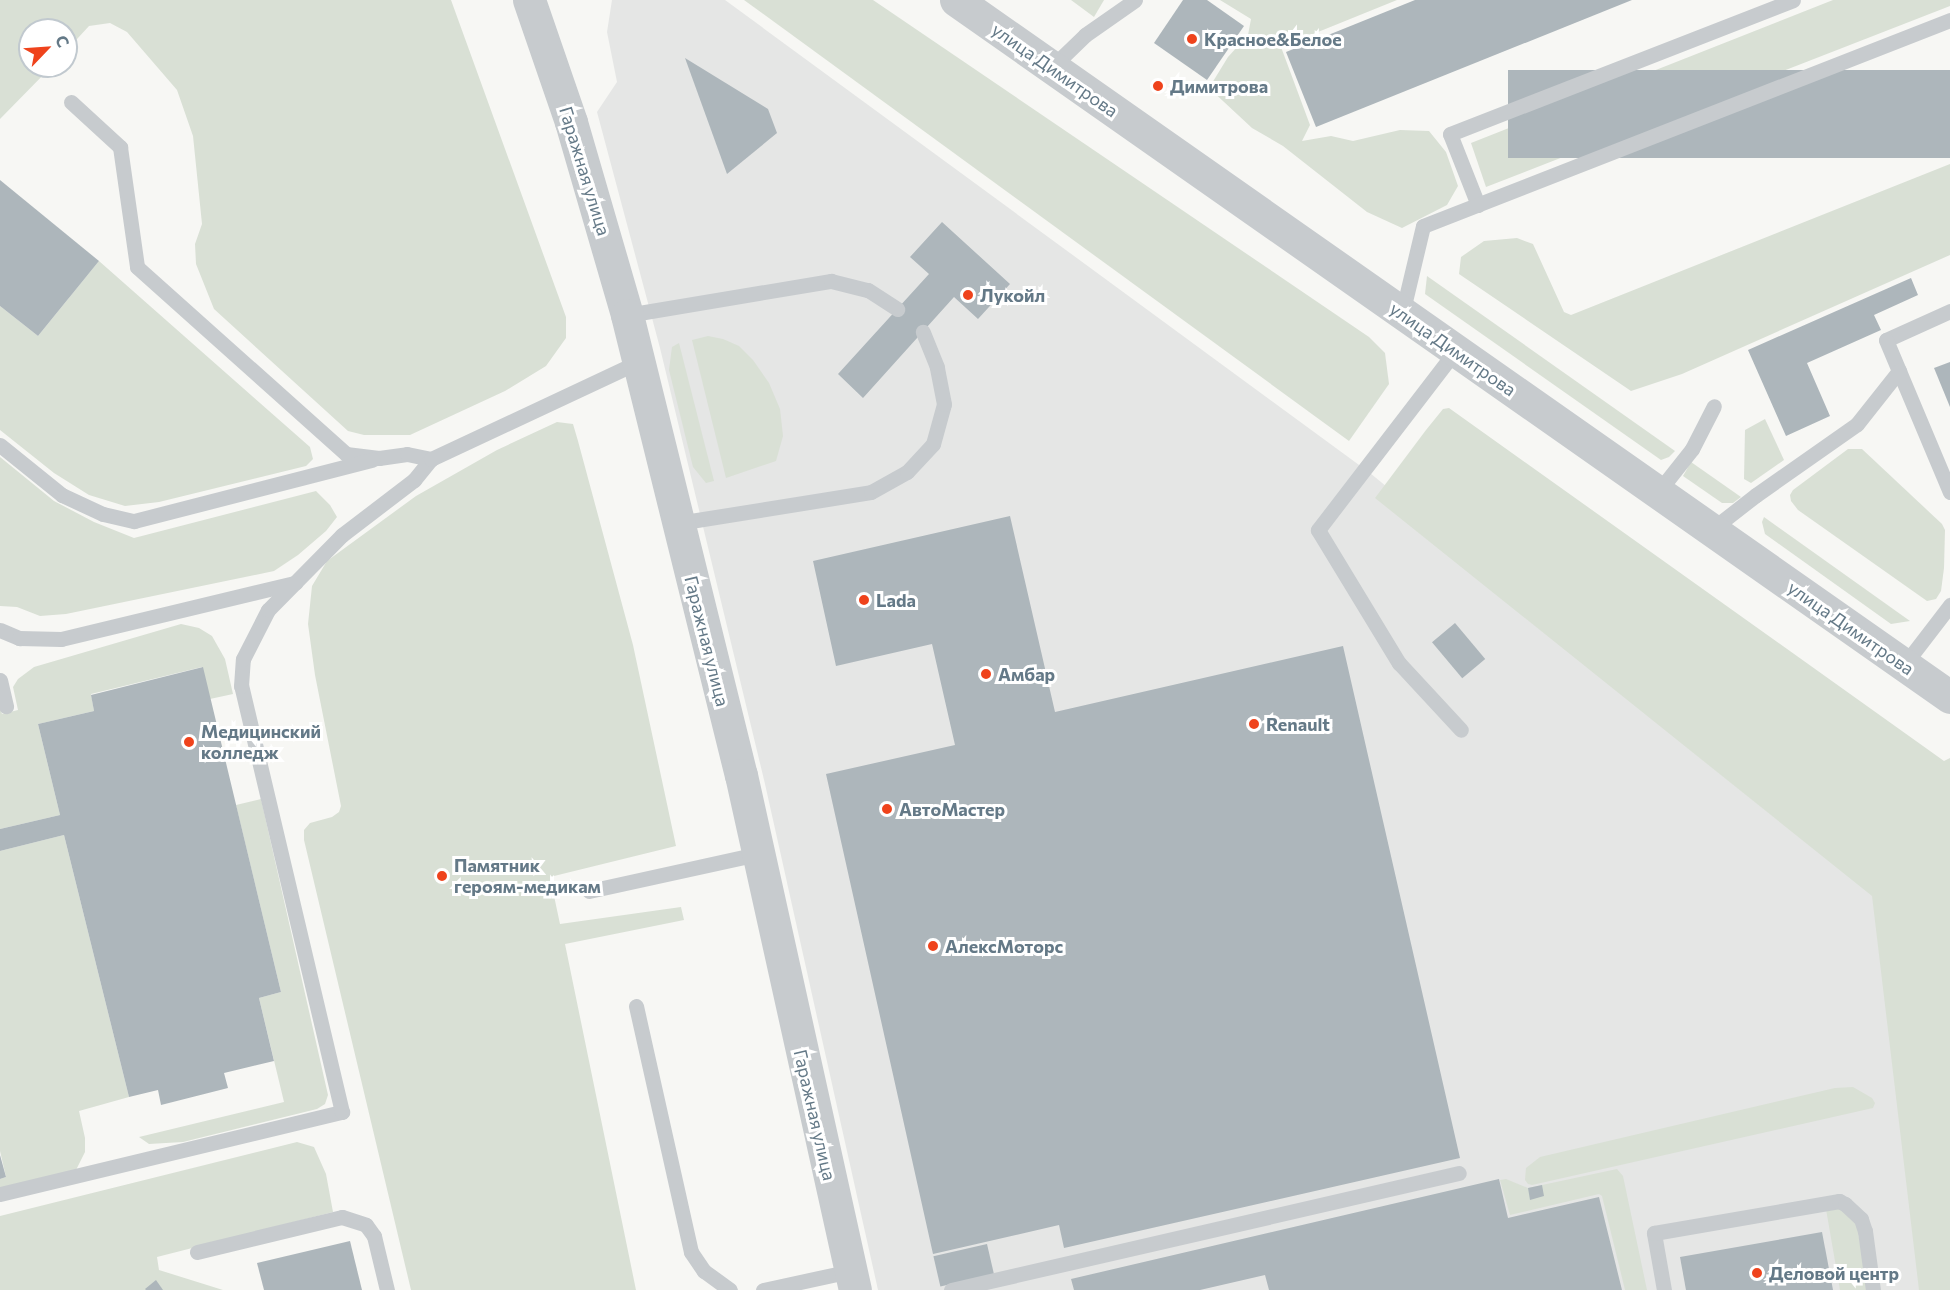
<!DOCTYPE html>
<meta charset="utf-8">
<style>
body{margin:0}
#map{position:relative;width:1950px;height:1290px;overflow:hidden;background:#f7f7f4;font-family:Commissioner,sans-serif}
div>[style]{position:absolute}
.built>*{inset:0;background:#e5e6e5}
.green>*{inset:0;background:#d9e0d5}
.building>*{inset:0;background:#adb6bb;transform-origin:0 0}
.service>*{height:15px;margin:-7.5px;padding:0 7.5px;transform-origin:7.5px;border-radius:7.5px;background:#c7cbce}
.tertiary>*{height:33px;margin:-16.5px;padding:0 16.5px;transform-origin:16.5px;border-radius:16.5px;background:#c7cbce}
.dots>*{width:16px;height:16px;translate:-50% -50%;box-sizing:border-box;border:3px solid #fff;border-radius:50%}
span{translate:-50% -50%;white-space:nowrap;text-align:center;line-height:1.15;-webkit-text-stroke:6px #fff;paint-order:stroke}
.poi-label{font-size:18px;color:#647987;font-weight:700}
.left{translate:0 -50%;text-align:left}
.street-label{font-size:18px;color:#647987}
.north{position:absolute;left:18px;top:18px;width:60px;height:60px;box-sizing:border-box;background:#fff;border:2px solid #c1c9cf;border-radius:50%;rotate:65deg;font-size:16px;font-weight:700;line-height:24px;text-align:center;color:#647987}
.north::after{content:'';display:block;margin:auto;width:21px;height:27px;background:#ef431c;clip-path:polygon(50% 0,100% 100%,50% 72%,0 100%)}
</style>
<div id="map">
<div class="built">
<div style="clip-path:polygon(612px 0,725px 0,1370px 473px,1880px 893px,1929px 1290px,878px 1290px,765px 784px,660px 348px,597px 112px,617px 82px,607px 32px)"></div>
</div>
<div class="green">
<div style="clip-path:polygon(0 0,451px 0,566px 317px,566px 338px,546px 366px,505px 391px,410px 435px,364px 435px,348px 431px,214px 309px,196px 264px,195px 244px,202px 224px,193px 136px,177px 90px,127px 32px,110px 23px,89px 26px,66px 51px,66px 30px,30px 30px,30px 66px,52px 66px,0 119px)"></div>
<div style="clip-path:polygon(744px 0,873px 0,1369px 337px,1385px 353px,1389px 384px,1349px 441px)"></div>
<div style="clip-path:polygon(1071px 0,1104px 0,1094px 17px)"></div>
<div style="clip-path:polygon(1220px 0,1397px 0,1281px 47px,1310px 125px,1302px 141px,1331px 136px,1353px 141px,1400px 130px,1429px 131px,1446px 152px,1458px 186px,1447px 205px,1402px 228px,1367px 212px,1283px 146px,1252px 128px,1209px 88px,1228px 57px,1248px 35px,1251px 19px)"></div>
<div style="clip-path:polygon(1833px 0,1950px 0,1950px 6px,1486px 187px,1471px 143px)"></div>
<div style="clip-path:polygon(1950px 164px,1950px 255px,1682px 374px,1631px 391px,1459px 274px,1461px 257px,1484px 241px,1517px 238px,1533px 244px,1564px 312px,1571px 315px)"></div>
<div style="clip-path:polygon(99px 261px,310px 447px,313px 459px,306px 466px,159px 502px,125px 506px,89px 495px,54px 473px,0 430px,0 306px,38px 336px)"></div>
<div style="clip-path:polygon(1427px 276px,1675px 451px,1669px 457px,1661px 460px,1425px 294px)"></div>
<div style="clip-path:polygon(708px 336px,723px 339px,739px 346px,753px 360px,769px 383px,780px 409px,783px 436px,776px 461px,726px 478px,692px 340px)"></div>
<div style="clip-path:polygon(679px 343px,714px 481px,706px 483px,693px 467px,669px 370px,672px 347px)"></div>
<div style="clip-path:polygon(1449px 408px,1944px 761px,1950px 758px,1950px 1290px,1919px 1290px,1872px 896px,1375px 498px,1426px 430px,1443px 409px)"></div>
<div style="clip-path:polygon(1765px 419px,1784px 460px,1751px 483px,1744px 479px,1745px 430px)"></div>
<div style="clip-path:polygon(557px 422px,573px 424px,578px 441px,633px 645px,676px 846px,550px 877px,560px 924px,681px 907px,684px 920px,565px 944px,636px 1290px,411px 1290px,304px 840px,304px 830px,310px 823px,332px 817px,339px 812px,341px 806px,315px 675px,308px 624px,312px 586px,327px 561px,416px 496px,497px 450px)"></div>
<div style="clip-path:polygon(1848px 449px,1862px 449px,1942px 524px,1945px 530px,1944px 568px,1941px 591px,1936px 599px,1927px 601px,1798px 510px,1791px 501px,1790px 495px,1793px 490px)"></div>
<div style="clip-path:polygon(0 457px,54px 501px,94px 522px,134px 538px,316px 491px,330px 505px,337px 517px,326px 531px,298px 555px,274px 571px,66px 614px,40px 616px,17px 607px,0 606px)"></div>
<div style="clip-path:polygon(1691px 462px,1741px 497px,1733px 503px,1722px 503px,1683px 476px)"></div>
<div style="clip-path:polygon(1764px 517px,1910px 621px,1891px 624px,1765px 534px,1762px 522px)"></div>
<div style="clip-path:polygon(181px 624px,199px 628px,212px 636px,225px 659px,233px 694px,210px 699px,202px 667px,91px 694px,94px 711px,38px 724px,60px 815px,0 829px,0 708px,2px 714px,18px 710px,13px 687px,18px 679px,34px 667px)"></div>
<div style="clip-path:polygon(261px 799px,328px 1095px,325px 1104px,317px 1109px,183px 1142px,149px 1144px,139px 1137px,284px 1102px,259px 998px,281px 992px,236px 805px)"></div>
<div style="clip-path:polygon(64px 835px,129px 1097px,79px 1111px,85px 1138px,85px 1152px,76px 1170px,0 1190px,0 1179px,6px 1177px,0 1151px,0 851px)"></div>
<div style="clip-path:polygon(1853px 1087px,1872px 1098px,1875px 1103px,1873px 1108px,1532px 1185px,1528px 1184px,1525px 1180px,1526px 1168px,1540px 1157px,1835px 1088px)"></div>
<div style="clip-path:polygon(297px 1142px,314px 1147px,326px 1174px,333px 1212px,157px 1257px,159px 1270px,223px 1290px,0 1290px,0 1216px)"></div>
<div style="clip-path:polygon(1617px 1169px,1623px 1176px,1647px 1290px,1625px 1290px,1602px 1196px,1599px 1194px,1510px 1215px,1500px 1180px,1506px 1179px,1528px 1188px)"></div>
<div style="clip-path:polygon(1838px 1207px,1856px 1221px,1868px 1290px,1840px 1290px,1826px 1209px)"></div>
</div>
<div class="building">
<div style="clip-path:polygon(1183px 0,1207px 0,1244px 26px,1207px 80px,1154px 43px)"></div>
<div style="clip-path:polygon(1415px 0,1632px 0,1316px 127px,1286px 52px)"></div>
<div style="clip-path:polygon(685px 58px,768px 109px,777px 133px,727px 174px)"></div>
<div style="left:1950px;top:70px;width:88px;height:442px;rotate:90deg"></div>
<div style="clip-path:polygon(0 180px,99px 261px,38px 336px,0 306px)"></div>
<div style="clip-path:polygon(942px 222px,1010px 284px,978px 319px,954px 297px,863px 398px,838px 374px,929px 274px,910px 257px)"></div>
<div style="clip-path:polygon(1911px 278px,1918px 295px,1874px 315px,1881px 330px,1807px 363px,1830px 416px,1786px 436px,1748px 350px)"></div>
<div style="clip-path:polygon(1950px 362px,1950px 407px,1934px 368px)"></div>
<div style="clip-path:polygon(1010px 516px,1055px 712px,1343px 646px,1460px 1158px,1064px 1248px,1059px 1225px,933px 1254px,826px 774px,955px 745px,932px 644px,836px 666px,813px 561px)"></div>
<div style="left:1455px;top:623px;width:47px;height:30px;rotate:50deg"></div>
<div style="clip-path:polygon(203px 667px,281px 992px,259px 998px,274px 1061px,224px 1073px,228px 1088px,161px 1105px,158px 1090px,129px 1097px,64px 835px,0 851px,0 829px,60px 815px,38px 724px,94px 711px,91px 695px)"></div>
<div style="clip-path:polygon(0 1155px,6px 1177px,0 1179px)"></div>
<div style="clip-path:polygon(1499px 1179px,1508px 1218px,1599px 1197px,1622px 1290px,1269px 1290px,1265px 1275px,1200px 1290px,1074px 1290px,1071px 1279px)"></div>
<div style="clip-path:polygon(1542px 1185px,1544px 1196px,1530px 1200px,1528px 1188px)"></div>
<div style="clip-path:polygon(1822px 1232px,1833px 1290px,1686px 1290px,1680px 1257px)"></div>
<div style="clip-path:polygon(350px 1241px,362px 1290px,264px 1290px,257px 1263px)"></div>
<div style="left:987px;top:1244px;width:31px;height:55px;rotate:77deg"></div>
<div style="clip-path:polygon(156px 1280px,163px 1290px,146px 1290px,145px 1289px)"></div>
</div>
<div class="service">
<div style="left:1051px;top:68px;width:47px;rotate:-44.1deg"></div>
<div style="left:1085px;top:35px;width:61px;rotate:-35deg"></div>
<div style="left:71px;top:102px;width:67px;rotate:42.6deg"></div>
<div style="left:120px;top:147px;width:121px;rotate:81.9deg"></div>
<div style="left:137px;top:267px;width:280px;rotate:41.8deg"></div>
<div style="left:346px;top:454px;width:33px;rotate:7deg"></div>
<div style="left:379px;top:458px;width:28px;rotate:-8deg"></div>
<div style="left:407px;top:454px;width:25px;rotate:12deg"></div>
<div style="left:1478px;top:205px;width:76px;rotate:-111.5deg"></div>
<div style="left:1450px;top:134px;width:368px;rotate:-21.3deg"></div>
<div style="left:1950px;top:311px;width:70px;rotate:155.6deg"></div>
<div style="left:1886px;top:340px;width:165px;rotate:67.2deg"></div>
<div style="left:1402px;top:314px;width:90px;rotate:-76.6deg"></div>
<div style="left:1423px;top:226px;width:566px;rotate:-21.35deg"></div>
<div style="left:627px;top:315px;width:207px;rotate:-9.5deg"></div>
<div style="left:831px;top:281px;width:38px;rotate:14deg"></div>
<div style="left:868px;top:290px;width:35px;rotate:33deg"></div>
<div style="left:1456px;top:350px;width:227px;rotate:127.5deg"></div>
<div style="left:1318px;top:530px;width:156px;rotate:58.7deg"></div>
<div style="left:1399px;top:663px;width:91px;rotate:47.2deg"></div>
<div style="left:0;top:445px;width:80px;rotate:38.9deg"></div>
<div style="left:62px;top:495px;width:45px;rotate:24.9deg"></div>
<div style="left:103px;top:514px;width:32px;rotate:13deg"></div>
<div style="left:134px;top:521px;width:246px;rotate:-14.4deg"></div>
<div style="left:1658px;top:492px;width:55px;rotate:-51.7deg"></div>
<div style="left:1692px;top:449px;width:48px;rotate:-62.9deg"></div>
<div style="left:678px;top:523px;width:195px;rotate:-9.1deg"></div>
<div style="left:871px;top:492px;width:41px;rotate:-29.1deg"></div>
<div style="left:907px;top:472px;width:38px;rotate:-47deg"></div>
<div style="left:933px;top:444px;width:41px;rotate:-74.6deg"></div>
<div style="left:944px;top:404px;width:38px;rotate:-101deg"></div>
<div style="left:937px;top:367px;width:38px;rotate:-112deg"></div>
<div style="left:1711px;top:530px;width:57px;rotate:-37.9deg"></div>
<div style="left:1756px;top:495px;width:123px;rotate:-35.1deg"></div>
<div style="left:1857px;top:424px;width:68px;rotate:-51.6deg"></div>
<div style="left:0;top:630px;width:21px;rotate:23deg"></div>
<div style="left:19px;top:638px;width:42px;rotate:1.4deg"></div>
<div style="left:61px;top:639px;width:241px;rotate:-13.5deg"></div>
<div style="left:1904px;top:665px;width:76px;rotate:-52.5deg"></div>
<div style="left:0;top:680px;width:27px;rotate:77deg"></div>
<div style="left:589px;top:891px;width:172px;rotate:-12.4deg"></div>
<div style="left:636px;top:1006px;width:252px;rotate:77.4deg"></div>
<div style="left:691px;top:1252px;width:23px;rotate:56deg"></div>
<div style="left:704px;top:1271px;width:32px;rotate:36deg"></div>
<div style="left:0;top:1194px;width:352px;rotate:-13.5deg"></div>
<div style="left:342px;top:1112px;width:438px;rotate:-103.3deg"></div>
<div style="left:241px;top:686px;width:27px;rotate:-86deg"></div>
<div style="left:243px;top:659px;width:55px;rotate:-63deg"></div>
<div style="left:268px;top:610px;width:105px;rotate:-45.4deg"></div>
<div style="left:342px;top:535px;width:91px;rotate:-37.4deg"></div>
<div style="left:414px;top:480px;width:27px;rotate:-51deg"></div>
<div style="left:431px;top:459px;width:229px;rotate:-25.1deg"></div>
<div style="left:197px;top:1252px;width:149px;rotate:-13.6deg"></div>
<div style="left:342px;top:1217px;width:25px;rotate:18deg"></div>
<div style="left:366px;top:1225px;width:14px;rotate:54deg"></div>
<div style="left:374px;top:1236px;width:56px;rotate:76.5deg"></div>
<div style="left:763px;top:1290px;width:90px;rotate:-12.2deg"></div>
<div style="left:951px;top:1290px;width:521px;rotate:-12.97deg"></div>
<div style="left:1664px;top:1290px;width:58px;rotate:-100deg"></div>
<div style="left:1654px;top:1233px;width:188px;rotate:-9.8deg"></div>
<div style="left:1839px;top:1201px;width:7px;rotate:27deg"></div>
<div style="left:1845px;top:1204px;width:22px;rotate:43deg"></div>
<div style="left:1861px;top:1219px;width:13px;rotate:72deg"></div>
<div style="left:1865px;top:1231px;width:60px;rotate:82.3deg"></div>
</div>
<div class="tertiary">
<div style="left:529px;top:0;width:129px;rotate:71deg"></div>
<div style="left:571px;top:122px;width:201px;rotate:73.8deg"></div>
<div style="left:627px;top:315px;width:474px;rotate:76.1deg"></div>
<div style="left:741px;top:775px;width:527px;rotate:77.52deg"></div>
<div style="left:956px;top:0;width:1214px;rotate:35.04deg"></div>
</div>
<div class="dots">
<div style="left:1192px;top:39px;background:#ef431c"></div>
<div style="left:1158px;top:86px;background:#ef431c"></div>
<div style="left:968px;top:295px;background:#ef431c"></div>
<div style="left:864px;top:600px;background:#ef431c"></div>
<div style="left:986px;top:674px;background:#ef431c"></div>
<div style="left:1254px;top:724px;background:#ef431c"></div>
<div style="left:189px;top:742px;background:#ef431c"></div>
<div style="left:887px;top:809px;background:#ef431c"></div>
<div style="left:442px;top:876px;background:#ef431c"></div>
<div style="left:933px;top:946px;background:#ef431c"></div>
<div style="left:1757px;top:1273px;background:#ef431c"></div>
</div>
<div class="poi-label">
<span class="left" style="left:1204px;top:39px">Красное&amp;Белое</span>
<span class="left" style="left:1170px;top:86px">Димитрова</span>
<span class="left" style="left:980px;top:295px">Лукойл</span>
<span class="left" style="left:876px;top:600px">Lada</span>
<span class="left" style="left:998px;top:674px">Амбар</span>
<span class="left" style="left:1266px;top:724px">Renault</span>
<span class="left" style="left:201px;top:742px">Медицинский<br>колледж</span>
<span class="left" style="left:899px;top:809px">АвтоМастер</span>
<span class="left" style="left:454px;top:876px">Памятник<br>героям-медикам</span>
<span class="left" style="left:945px;top:946px">АлексМоторс</span>
<span class="left" style="left:1769px;top:1273px">Деловой центр</span>
</div>
<div class="street-label">
<span style="left:1055px;top:70px;rotate:35deg">улица Димитрова</span>
<span style="left:585px;top:171px;rotate:73deg">Гаражная улица</span>
<span style="left:1453px;top:349px;rotate:35deg">улица Димитрова</span>
<span style="left:1851px;top:628px;rotate:35deg">улица Димитрова</span>
<span style="left:707px;top:641px;rotate:76deg">Гаражная улица</span>
<span style="left:815px;top:1115px;rotate:77deg">Гаражная улица</span>
</div>
<div class="north">С</div>
</div>
